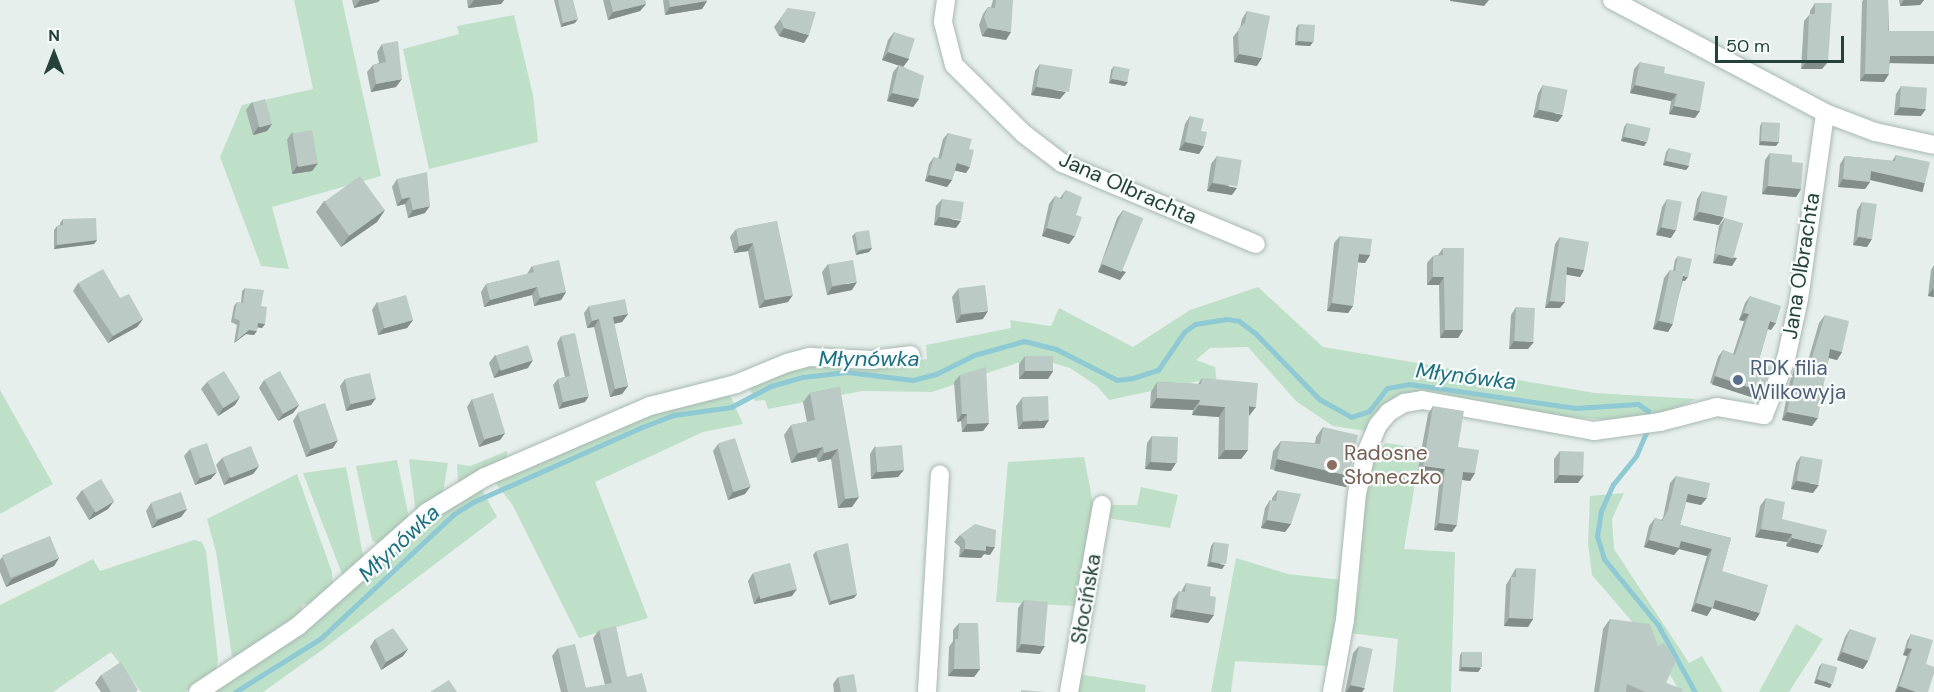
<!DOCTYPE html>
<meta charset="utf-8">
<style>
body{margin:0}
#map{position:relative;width:1934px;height:692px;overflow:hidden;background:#e6efeb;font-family:"DM Sans",sans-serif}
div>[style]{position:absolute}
.green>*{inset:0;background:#bfe0c8}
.stream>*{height:5px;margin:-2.5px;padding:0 2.5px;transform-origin:2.5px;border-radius:2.5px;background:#8ec9d4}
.roads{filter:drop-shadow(0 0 2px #a8b8b2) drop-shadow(0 0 2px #a8b8b2)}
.minor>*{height:18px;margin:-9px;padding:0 9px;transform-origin:9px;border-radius:9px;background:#fff}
.wall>*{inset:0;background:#a1aea9}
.shaded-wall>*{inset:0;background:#838d89;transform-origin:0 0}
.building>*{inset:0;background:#bbcac4;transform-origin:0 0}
.dots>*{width:16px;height:16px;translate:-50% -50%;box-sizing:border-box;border:3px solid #f7fbf9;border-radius:50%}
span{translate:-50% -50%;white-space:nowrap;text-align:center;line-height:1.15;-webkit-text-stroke:4.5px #f7fbf9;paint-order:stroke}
.street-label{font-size:21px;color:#24423a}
.service-label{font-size:21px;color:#4e5e75}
.left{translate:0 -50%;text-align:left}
.education-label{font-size:21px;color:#785e54}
.water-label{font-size:22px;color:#1c6f80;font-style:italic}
.north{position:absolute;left:24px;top:24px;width:60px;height:60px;-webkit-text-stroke:4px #f7fbf9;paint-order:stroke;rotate:0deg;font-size:16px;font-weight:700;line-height:24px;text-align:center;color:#24423a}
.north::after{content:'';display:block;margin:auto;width:21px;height:27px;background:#24423a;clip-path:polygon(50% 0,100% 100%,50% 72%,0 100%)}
.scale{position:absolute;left:1715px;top:36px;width:129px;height:27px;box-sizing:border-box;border:3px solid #24423a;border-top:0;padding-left:8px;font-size:18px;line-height:21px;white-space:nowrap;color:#24423a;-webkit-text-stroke:4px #f7fbf9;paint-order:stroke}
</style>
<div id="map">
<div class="green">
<div style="clip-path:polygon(294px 0,342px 0,381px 176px,272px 207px,289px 269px,261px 266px,220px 157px,242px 105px,313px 89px)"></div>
<div style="clip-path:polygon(514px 15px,533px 95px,538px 142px,429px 169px,403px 49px,459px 34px,457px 26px)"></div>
<div style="clip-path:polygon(1258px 287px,1323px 347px,1595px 393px,1696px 399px,1666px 413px,1608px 420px,1546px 415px,1425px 394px,1366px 431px,1333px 426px,1296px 401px,1248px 347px,1210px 348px,1196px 360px,1215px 367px,1217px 384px,1199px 381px,1109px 400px,1097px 386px,1070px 368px,1047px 361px,1017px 363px,932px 392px,862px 391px,768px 409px,765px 400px,755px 401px,748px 384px,813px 363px,886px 365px,927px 359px,926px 345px,1011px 328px,1010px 320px,1051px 326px,1059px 308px,1133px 347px,1190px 310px)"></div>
<div style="clip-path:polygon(0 390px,53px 484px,0 514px)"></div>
<div style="clip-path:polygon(730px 395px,743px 424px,703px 432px,595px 482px,648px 618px,579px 638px,512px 504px,493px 480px,657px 413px)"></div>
<div style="clip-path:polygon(1385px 443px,1421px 448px,1404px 549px,1455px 552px,1451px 692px,1393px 692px,1398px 639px,1349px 633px,1359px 589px,1361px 506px,1373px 462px)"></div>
<div style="clip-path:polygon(507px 451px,507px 463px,458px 485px,457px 464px,470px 466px)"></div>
<div style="clip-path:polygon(1084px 457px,1094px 508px,1076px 606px,996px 602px,1008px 462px)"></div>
<div style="clip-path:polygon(409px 459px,448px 463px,443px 492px,416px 514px)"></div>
<div style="clip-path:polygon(397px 460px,409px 518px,380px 546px,372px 540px,356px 466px)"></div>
<div style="clip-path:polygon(346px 467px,363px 555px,362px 564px,344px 579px,303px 473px)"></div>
<div style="clip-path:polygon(297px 474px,332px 572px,333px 588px,314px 604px,303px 604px,300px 615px,237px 660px,232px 656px,216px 552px,207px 519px)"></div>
<div style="clip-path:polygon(1141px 487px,1178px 495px,1170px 528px,1107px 518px,1111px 505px,1137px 505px)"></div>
<div style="clip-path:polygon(481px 488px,497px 517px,322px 650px,263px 692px,209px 692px,425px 522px)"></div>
<div style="clip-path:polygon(1624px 493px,1612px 519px,1614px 549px,1689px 663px,1702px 656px,1723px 692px,1680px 692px,1654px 647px,1592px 575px,1588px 544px,1590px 496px)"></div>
<div style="clip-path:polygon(194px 540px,202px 542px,206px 551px,218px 660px,216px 670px,185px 692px,141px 692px,111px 652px,53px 692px,0 692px,0 605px,93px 559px,100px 571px)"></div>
<div style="clip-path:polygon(1236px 558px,1288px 574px,1342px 580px,1329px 666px,1235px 661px,1231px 692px,1211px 692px)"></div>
<div style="clip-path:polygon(1796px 624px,1823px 639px,1789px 692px,1759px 692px)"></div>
<div style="clip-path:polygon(1078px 674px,1146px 685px,1145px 692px,1076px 692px)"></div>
</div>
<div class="stream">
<div style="left:1648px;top:428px;width:30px;rotate:113deg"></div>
<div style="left:1636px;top:456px;width:36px;rotate:129deg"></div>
<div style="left:1613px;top:484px;width:30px;rotate:114deg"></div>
<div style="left:1601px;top:511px;width:25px;rotate:99deg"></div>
<div style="left:1597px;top:536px;width:24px;rotate:73deg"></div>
<div style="left:1604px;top:559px;width:85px;rotate:50.7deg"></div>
<div style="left:1658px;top:625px;width:77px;rotate:61.1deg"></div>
<div style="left:235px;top:692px;width:102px;rotate:-32.1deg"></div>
<div style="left:321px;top:638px;width:182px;rotate:-43deg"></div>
<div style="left:454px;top:514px;width:22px;rotate:-32deg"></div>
<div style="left:473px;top:502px;width:185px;rotate:-23.9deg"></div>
<div style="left:642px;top:427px;width:34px;rotate:-21deg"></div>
<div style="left:674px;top:415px;width:58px;rotate:-8deg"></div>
<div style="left:731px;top:407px;width:45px;rotate:-27.7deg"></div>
<div style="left:771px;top:386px;width:33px;rotate:-16deg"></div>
<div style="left:803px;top:377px;width:44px;rotate:-6.5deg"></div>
<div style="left:847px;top:372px;width:66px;rotate:6.9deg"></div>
<div style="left:913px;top:380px;width:24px;rotate:-15deg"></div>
<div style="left:936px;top:374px;width:42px;rotate:-26.6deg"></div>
<div style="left:974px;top:355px;width:52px;rotate:-15.6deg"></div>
<div style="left:1024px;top:341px;width:33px;rotate:14deg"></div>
<div style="left:1056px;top:349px;width:68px;rotate:26.9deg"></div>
<div style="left:1117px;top:380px;width:16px;rotate:-7deg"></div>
<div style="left:1133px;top:378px;width:26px;rotate:-18deg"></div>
<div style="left:1158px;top:370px;width:46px;rotate:-55.6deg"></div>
<div style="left:1184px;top:332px;width:14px;rotate:-36deg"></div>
<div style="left:1195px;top:324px;width:32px;rotate:-9deg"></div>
<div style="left:1227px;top:319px;width:12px;rotate:9deg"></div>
<div style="left:1239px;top:321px;width:21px;rotate:37deg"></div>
<div style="left:1256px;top:334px;width:91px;rotate:45.9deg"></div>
<div style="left:1319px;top:399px;width:37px;rotate:29deg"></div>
<div style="left:1351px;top:417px;width:19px;rotate:-18deg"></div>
<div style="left:1369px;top:411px;width:29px;rotate:-52deg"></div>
<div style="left:1387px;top:388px;width:22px;rotate:-10deg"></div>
<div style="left:1409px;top:384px;width:168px;rotate:8.2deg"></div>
<div style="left:1575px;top:408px;width:63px;rotate:-3.6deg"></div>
<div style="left:1638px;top:404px;width:12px;rotate:35deg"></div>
<div style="left:1648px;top:411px;width:8px;rotate:90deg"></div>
</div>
<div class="roads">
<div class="minor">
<div style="left:946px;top:0;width:22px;rotate:98deg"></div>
<div style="left:943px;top:22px;width:44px;rotate:75.7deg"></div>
<div style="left:954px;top:65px;width:98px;rotate:44.6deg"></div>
<div style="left:1024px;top:134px;width:48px;rotate:37.3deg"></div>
<div style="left:1062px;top:163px;width:210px;rotate:22.7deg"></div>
<div style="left:1612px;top:0;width:241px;rotate:27.9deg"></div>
<div style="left:1825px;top:113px;width:53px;rotate:20.8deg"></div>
<div style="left:1875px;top:132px;width:60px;rotate:12.4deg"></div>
<div style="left:198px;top:692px;width:120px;rotate:-33.4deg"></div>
<div style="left:298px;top:626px;width:171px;rotate:-41.4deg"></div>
<div style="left:426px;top:513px;width:69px;rotate:-31.4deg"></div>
<div style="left:485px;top:477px;width:180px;rotate:-23.3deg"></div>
<div style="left:650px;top:406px;width:89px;rotate:-14.3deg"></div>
<div style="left:736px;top:384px;width:55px;rotate:-22.4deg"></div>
<div style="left:787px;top:363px;width:24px;rotate:-15deg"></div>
<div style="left:810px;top:357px;width:62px;rotate:2.8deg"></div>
<div style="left:872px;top:360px;width:39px;rotate:-7deg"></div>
<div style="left:927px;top:692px;width:218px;rotate:-86.6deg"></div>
<div style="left:1069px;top:692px;width:190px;rotate:-80deg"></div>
<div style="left:1332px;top:692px;width:73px;rotate:-79.8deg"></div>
<div style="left:1345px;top:620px;width:127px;rotate:-84.6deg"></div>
<div style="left:1357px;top:494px;width:42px;rotate:-77.6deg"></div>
<div style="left:1366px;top:453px;width:30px;rotate:-67deg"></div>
<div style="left:1378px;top:425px;width:17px;rotate:-50deg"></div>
<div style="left:1389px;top:412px;width:17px;rotate:-31deg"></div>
<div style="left:1404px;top:403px;width:18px;rotate:-9deg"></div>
<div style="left:1422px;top:400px;width:175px;rotate:10.2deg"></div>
<div style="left:1594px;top:431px;width:67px;rotate:-7.8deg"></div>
<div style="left:1660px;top:422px;width:59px;rotate:-14.7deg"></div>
<div style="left:1717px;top:407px;width:48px;rotate:9.7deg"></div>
<div style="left:1764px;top:415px;width:60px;rotate:-68.6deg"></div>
<div style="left:1786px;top:359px;width:61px;rotate:-77.8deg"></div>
<div style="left:1799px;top:299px;width:188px;rotate:-82deg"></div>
</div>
</div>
<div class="wall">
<div style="clip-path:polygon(352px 0,380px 0,378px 2px,354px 8px)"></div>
<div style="clip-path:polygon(467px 0,504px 0,501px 4px,468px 8px)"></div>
<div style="clip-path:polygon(554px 0,573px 0,575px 23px,561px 27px)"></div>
<div style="clip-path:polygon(603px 0,645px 0,646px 4px,640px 11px,608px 20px)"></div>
<div style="clip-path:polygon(663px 0,707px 0,707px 1px,702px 9px,665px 15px)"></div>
<div style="clip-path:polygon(993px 0,1013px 0,1006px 40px,982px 36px,979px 25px,983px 14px,988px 7px,991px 7px)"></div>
<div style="clip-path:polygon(1863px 0,1888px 0,1890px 63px,1884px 82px,1860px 81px,1862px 2px)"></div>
<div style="clip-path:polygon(1899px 0,1924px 0,1920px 5px,1900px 6px)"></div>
<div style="clip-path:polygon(1815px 3px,1822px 69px,1801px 69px,1804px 21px,1810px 14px,1810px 11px)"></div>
<div style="clip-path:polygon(788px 8px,804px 43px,779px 36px,774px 27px)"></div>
<div style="clip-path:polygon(1247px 11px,1257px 66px,1234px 62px,1233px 37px,1240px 28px,1242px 19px)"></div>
<div style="clip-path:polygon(1299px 24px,1313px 42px,1310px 46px,1295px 45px,1296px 28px)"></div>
<div style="clip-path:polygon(894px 32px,909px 59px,903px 67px,919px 99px,913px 107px,887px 101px,893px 72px,899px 65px,882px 60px,888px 40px)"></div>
<div style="clip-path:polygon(382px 44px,396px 87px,371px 92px,367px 72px,373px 65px,379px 63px,377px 52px)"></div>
<div style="clip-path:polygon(1640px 62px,1664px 73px,1695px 118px,1669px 114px,1671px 101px,1630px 93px,1634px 69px)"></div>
<div style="clip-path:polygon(1040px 64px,1060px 99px,1031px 95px,1035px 71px)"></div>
<div style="clip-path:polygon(1114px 66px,1125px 86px,1109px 83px,1111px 70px)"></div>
<div style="clip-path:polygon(1543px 85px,1558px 122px,1533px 117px,1538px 93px)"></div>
<div style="clip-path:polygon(1901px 86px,1921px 116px,1894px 115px,1896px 94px)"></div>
<div style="clip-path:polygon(252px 102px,272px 124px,267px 131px,253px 135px,246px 110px)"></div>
<div style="clip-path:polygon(1190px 116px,1201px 131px,1199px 154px,1179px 150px,1185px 124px)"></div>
<div style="clip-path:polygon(1762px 122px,1776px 146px,1759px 145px,1760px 126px)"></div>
<div style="clip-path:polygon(1627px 123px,1644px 146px,1621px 141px,1624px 127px)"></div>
<div style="clip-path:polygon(292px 132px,318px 163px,312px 171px,292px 174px,287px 140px)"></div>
<div style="clip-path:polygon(948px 133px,969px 149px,966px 173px,955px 170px,952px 180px,947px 187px,925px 181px,929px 164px,934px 157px,938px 159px,943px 139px)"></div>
<div style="clip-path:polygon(1669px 148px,1689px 166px,1686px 170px,1663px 165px,1666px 152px)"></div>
<div style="clip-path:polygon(1770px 153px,1792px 162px,1801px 189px,1796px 197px,1762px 194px,1765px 160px)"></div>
<div style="clip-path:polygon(1896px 155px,1925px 183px,1920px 190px,1870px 179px,1870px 182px,1865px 189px,1838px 187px,1840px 164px,1845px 156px,1892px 161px)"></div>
<div style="clip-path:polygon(1217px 156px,1232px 195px,1207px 191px,1211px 164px)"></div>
<div style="clip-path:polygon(397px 179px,425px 213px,408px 218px,405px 204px,397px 206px,392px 187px)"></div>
<div style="clip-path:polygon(1066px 190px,1076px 215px,1069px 244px,1042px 236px,1049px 204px,1055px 196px,1060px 198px)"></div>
<div style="clip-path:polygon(1702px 191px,1719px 225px,1693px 220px,1697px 199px)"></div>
<div style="clip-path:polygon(942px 199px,956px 228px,934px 225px,936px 206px)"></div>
<div style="clip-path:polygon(1667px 199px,1671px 238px,1656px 235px,1662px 207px)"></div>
<div style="clip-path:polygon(324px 201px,385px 210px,377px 222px,341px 247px,316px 212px)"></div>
<div style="clip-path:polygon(1862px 202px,1867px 247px,1853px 245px,1857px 210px)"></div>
<div style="clip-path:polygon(1123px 210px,1120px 280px,1098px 272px,1117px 218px)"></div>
<div style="clip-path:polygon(1725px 218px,1732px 266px,1713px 263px,1719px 226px)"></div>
<div style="clip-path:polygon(63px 219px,97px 240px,94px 244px,54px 249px,54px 230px,57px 226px,60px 225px,60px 223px)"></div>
<div style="clip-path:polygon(777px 221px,788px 302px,759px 308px,748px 251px,734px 253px,730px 237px,736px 229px)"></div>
<div style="clip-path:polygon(855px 233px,872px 248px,869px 252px,856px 255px,852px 236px)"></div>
<div style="clip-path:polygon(1340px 236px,1370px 255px,1365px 263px,1358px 262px,1353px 306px,1348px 313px,1327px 311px,1334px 243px)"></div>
<div style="clip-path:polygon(1560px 237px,1584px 270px,1580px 277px,1566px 274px,1560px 308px,1545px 308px,1555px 244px)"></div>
<div style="clip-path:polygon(1443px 248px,1463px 330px,1458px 338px,1440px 338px,1439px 285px,1427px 285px,1427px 263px,1433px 256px,1438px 255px)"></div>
<div style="clip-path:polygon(1678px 256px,1685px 281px,1683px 281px,1668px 332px,1653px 329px,1664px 278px,1670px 270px,1673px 271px,1675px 260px)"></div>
<div style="clip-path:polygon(828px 264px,852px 290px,827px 295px,822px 272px)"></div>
<div style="clip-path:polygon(1934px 265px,1934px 297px,1928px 296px,1931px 270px)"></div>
<div style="clip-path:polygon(532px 266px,566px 292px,561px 300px,534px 306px,532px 295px,484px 307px,481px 292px,486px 284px,527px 274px)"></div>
<div style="clip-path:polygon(78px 283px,120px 298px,143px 319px,137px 327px,108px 343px,73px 291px)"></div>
<div style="clip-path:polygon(245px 288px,261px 306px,265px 324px,262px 328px,258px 327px,254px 335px,246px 334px,234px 343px,237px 325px,231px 322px,234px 306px,237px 302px,241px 303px,242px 291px)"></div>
<div style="clip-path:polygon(958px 289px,983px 319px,956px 323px,952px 297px)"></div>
<div style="clip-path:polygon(1750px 296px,1771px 330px,1768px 329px,1758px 363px,1763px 392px,1758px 399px,1710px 383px,1718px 357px,1723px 350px,1733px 354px,1744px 321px,1739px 320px,1745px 303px)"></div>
<div style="clip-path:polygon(377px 302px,413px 320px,407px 328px,378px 335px,372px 310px)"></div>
<div style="clip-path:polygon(589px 306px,628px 314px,622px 322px,614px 324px,628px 386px,622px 394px,610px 397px,594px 327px,587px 328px,584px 313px)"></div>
<div style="clip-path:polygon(1516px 307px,1528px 349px,1509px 349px,1511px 315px)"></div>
<div style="clip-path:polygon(1825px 315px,1842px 352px,1837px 360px,1829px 358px,1812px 426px,1782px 420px,1790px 381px,1795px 367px,1800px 359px,1808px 361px,1819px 323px)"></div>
<div style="clip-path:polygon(561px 336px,585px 402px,559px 409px,553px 385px,558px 379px,565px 377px,557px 343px)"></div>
<div style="clip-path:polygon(495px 355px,528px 368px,494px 378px,489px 363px)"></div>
<div style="clip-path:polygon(1025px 356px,1053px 371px,1048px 379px,1019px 379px,1019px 364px)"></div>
<div style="clip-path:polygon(960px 375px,989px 423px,983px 431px,962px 432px,961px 421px,957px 422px,954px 382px)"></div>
<div style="clip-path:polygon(1202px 378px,1248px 416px,1248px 450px,1241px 459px,1218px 459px,1219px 417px,1192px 415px,1193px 410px,1150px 408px,1151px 392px,1157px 382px,1198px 384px)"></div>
<div style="clip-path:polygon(345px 379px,376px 398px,371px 405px,346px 411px,340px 386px)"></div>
<div style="clip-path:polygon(264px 380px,299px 405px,293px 413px,278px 421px,259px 388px)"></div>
<div style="clip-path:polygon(207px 382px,235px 405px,218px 416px,201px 389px)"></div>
<div style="clip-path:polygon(840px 387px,852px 507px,838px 508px,831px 459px,818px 462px,816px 457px,791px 463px,784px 435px,791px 425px,807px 422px,803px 402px,810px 393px)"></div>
<div style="clip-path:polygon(1022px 398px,1044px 428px,1018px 429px,1016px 406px)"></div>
<div style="clip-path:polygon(472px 399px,505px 433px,500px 440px,479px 447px,467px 407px)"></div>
<div style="clip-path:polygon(1433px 406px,1458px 447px,1475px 473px,1470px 481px,1462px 480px,1452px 532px,1434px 530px,1440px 477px,1417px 473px,1428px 414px)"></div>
<div style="clip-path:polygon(298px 413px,333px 448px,306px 457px,293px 421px)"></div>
<div style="clip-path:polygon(1323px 427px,1349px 476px,1342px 486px,1270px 469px,1273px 451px,1281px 441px,1315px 443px,1316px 437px)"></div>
<div style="clip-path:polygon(1152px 436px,1171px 471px,1145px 469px,1147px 443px)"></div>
<div style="clip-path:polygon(718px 444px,745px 494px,728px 500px,713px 451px)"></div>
<div style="clip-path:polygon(875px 446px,898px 477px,871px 479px,870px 454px)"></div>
<div style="clip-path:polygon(190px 449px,211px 479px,195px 485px,184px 456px)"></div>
<div style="clip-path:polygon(1560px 451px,1578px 483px,1554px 483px,1554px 459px)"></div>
<div style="clip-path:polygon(1801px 456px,1813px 493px,1791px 489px,1796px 463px)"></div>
<div style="clip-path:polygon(222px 458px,259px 466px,253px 474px,224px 485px,216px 465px)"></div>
<div style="clip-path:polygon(1676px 476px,1701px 505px,1686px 502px,1680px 525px,1731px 538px,1722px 571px,1755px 621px,1712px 608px,1707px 616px,1691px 611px,1707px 556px,1679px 549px,1674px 555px,1644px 547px,1649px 526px,1655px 518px,1661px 520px,1663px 518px,1670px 483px)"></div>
<div style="clip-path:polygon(82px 490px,114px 501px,108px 509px,89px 520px,76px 498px)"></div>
<div style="clip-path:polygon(1278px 490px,1291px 524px,1285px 532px,1261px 528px,1265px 508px,1270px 500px,1272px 501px,1272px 498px)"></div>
<div style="clip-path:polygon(1766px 498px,1782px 519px,1818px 553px,1786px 546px,1787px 542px,1755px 537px,1760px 506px)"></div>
<div style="clip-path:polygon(151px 503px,187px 509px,181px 517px,152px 528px,146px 511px)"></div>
<div style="clip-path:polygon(960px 535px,990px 555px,984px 554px,981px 558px,959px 557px,960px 547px,954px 542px)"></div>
<div style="clip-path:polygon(1214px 542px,1222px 569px,1207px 566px,1211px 546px)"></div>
<div style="clip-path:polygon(816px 551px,857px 594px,854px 598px,829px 605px,813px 555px)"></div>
<div style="clip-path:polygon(2px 557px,59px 558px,54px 566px,6px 587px,0 572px,0 560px)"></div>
<div style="clip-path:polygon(1516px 568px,1533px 619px,1528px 627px,1504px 626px,1506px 585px)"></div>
<div style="clip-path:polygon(753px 573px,792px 596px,754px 604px,748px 581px)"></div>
<div style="clip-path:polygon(1186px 583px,1210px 596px,1214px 615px,1208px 623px,1170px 617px,1173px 599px,1179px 591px,1181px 592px)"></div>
<div style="clip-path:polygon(1024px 600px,1040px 654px,1016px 652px,1018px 608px)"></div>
<div style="clip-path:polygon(1610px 619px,1666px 683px,1682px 692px,1594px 692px,1603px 629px)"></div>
<div style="clip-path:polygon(959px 623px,980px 669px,974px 677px,948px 676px,949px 647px,953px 641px,953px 630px)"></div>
<div style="clip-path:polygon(1850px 629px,1868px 661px,1863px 669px,1837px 660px,1845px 637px)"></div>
<div style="clip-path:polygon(599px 630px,627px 677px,647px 692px,561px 692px,552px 656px,558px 648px,586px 688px,605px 685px,593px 638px)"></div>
<div style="clip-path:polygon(1911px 634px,1928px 692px,1895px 692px,1907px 656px,1903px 655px,1907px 641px)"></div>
<div style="clip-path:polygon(375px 639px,408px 649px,403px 656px,381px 670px,370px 647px)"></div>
<div style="clip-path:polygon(1359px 646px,1362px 692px,1345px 692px,1353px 653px)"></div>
<div style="clip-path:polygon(1462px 652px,1481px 668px,1478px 672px,1459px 671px,1460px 655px)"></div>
<div style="clip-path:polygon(1822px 663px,1830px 688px,1814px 683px,1819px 667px)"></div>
<div style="clip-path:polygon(101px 675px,137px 692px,101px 692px,95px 683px)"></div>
<div style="clip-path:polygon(838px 677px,857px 692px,834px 692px,833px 684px)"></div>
</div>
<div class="shaded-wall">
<div style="clip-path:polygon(360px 0,380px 0,378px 2px,354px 8px)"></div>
<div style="clip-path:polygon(474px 0,504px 0,501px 4px,468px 8px)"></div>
<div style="clip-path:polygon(1450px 0,1489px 0,1484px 6px,1450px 1px)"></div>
<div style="clip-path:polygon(1904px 0,1924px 0,1920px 5px,1900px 6px)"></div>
<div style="clip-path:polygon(707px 1px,702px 9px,665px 15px,670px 7px)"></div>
<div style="clip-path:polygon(646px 4px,640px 11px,608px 20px,613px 12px)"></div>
<div style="clip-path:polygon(578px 19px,575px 23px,561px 27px,563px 23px)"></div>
<div style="clip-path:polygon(784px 28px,809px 35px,804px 43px,779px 36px)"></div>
<div style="clip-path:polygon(988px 28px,1011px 32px,1006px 40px,982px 36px)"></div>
<div style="clip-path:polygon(1298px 41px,1313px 42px,1310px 46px,1295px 45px)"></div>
<div style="clip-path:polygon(888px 52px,909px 59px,903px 67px,882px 60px)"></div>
<div style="clip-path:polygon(1239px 54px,1262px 58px,1257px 66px,1234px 62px)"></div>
<div style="clip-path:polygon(1890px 56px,1934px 56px,1934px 64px,1885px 63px)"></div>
<div style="clip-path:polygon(1807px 61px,1828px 62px,1822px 69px,1801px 69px)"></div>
<div style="clip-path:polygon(1865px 74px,1889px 74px,1884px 82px,1860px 81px)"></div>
<div style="clip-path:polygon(402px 79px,396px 87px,371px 92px,376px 84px)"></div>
<div style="clip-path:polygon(1112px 79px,1128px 82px,1125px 86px,1109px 83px)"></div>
<div style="clip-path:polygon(1635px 85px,1677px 94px,1671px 101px,1630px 93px)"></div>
<div style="clip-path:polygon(1036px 87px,1066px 92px,1060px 99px,1031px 95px)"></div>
<div style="clip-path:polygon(892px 93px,919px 99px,913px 107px,887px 101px)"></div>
<div style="clip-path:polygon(1674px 106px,1700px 111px,1695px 118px,1669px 114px)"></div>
<div style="clip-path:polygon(1900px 107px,1926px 109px,1921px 116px,1894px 115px)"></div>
<div style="clip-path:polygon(1539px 110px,1563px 115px,1558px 122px,1533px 117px)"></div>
<div style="clip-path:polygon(272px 124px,267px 131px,253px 135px,258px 127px)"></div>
<div style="clip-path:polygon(1624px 137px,1647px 142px,1644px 146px,1621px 141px)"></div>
<div style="clip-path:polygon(1761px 141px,1779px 142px,1776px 146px,1759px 145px)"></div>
<div style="clip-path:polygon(1185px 142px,1204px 146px,1199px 154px,1179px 150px)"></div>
<div style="clip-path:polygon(1666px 161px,1689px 166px,1686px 170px,1663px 165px)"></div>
<div style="clip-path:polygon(318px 163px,312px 171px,292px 174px,297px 166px)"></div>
<div style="clip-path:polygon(957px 163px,970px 167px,966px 173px,952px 170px)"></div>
<div style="left:1871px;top:171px;width:55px;height:9px;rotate:13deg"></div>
<div style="clip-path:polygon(929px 175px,952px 180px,947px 187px,925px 181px)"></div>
<div style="clip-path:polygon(1843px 179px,1870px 182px,1865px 189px,1838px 187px)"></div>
<div style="clip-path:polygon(1212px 183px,1237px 188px,1232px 195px,1207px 191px)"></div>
<div style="clip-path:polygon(1768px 186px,1801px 189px,1796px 197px,1762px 194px)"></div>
<div style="clip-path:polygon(410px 197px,405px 204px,397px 206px,402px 199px)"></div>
<div style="clip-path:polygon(430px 206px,425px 213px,408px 218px,413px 210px)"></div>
<div style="clip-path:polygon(385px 210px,377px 222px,341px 247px,349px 236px)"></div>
<div style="clip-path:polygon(1699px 212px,1724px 217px,1719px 225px,1693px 220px)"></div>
<div style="clip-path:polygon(939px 217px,961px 221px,956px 228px,934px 225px)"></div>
<div style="clip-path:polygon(1661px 227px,1676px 230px,1671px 238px,1656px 235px)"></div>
<div style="clip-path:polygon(1047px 228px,1075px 236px,1069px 244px,1042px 236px)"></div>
<div style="clip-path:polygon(1859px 237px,1872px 239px,1867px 247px,1853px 245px)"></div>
<div style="clip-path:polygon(97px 240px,94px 244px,54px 249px,57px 245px)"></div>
<div style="clip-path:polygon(753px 243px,748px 251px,734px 253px,739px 246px)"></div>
<div style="clip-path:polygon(872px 248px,869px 252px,856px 255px,859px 251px)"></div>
<div style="clip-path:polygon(1359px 254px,1370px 255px,1365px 263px,1354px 262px)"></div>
<div style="clip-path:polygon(1719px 255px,1737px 258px,1732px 266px,1713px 263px)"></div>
<div style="clip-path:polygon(1103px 264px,1126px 272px,1120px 280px,1098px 272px)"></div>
<div style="clip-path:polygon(1567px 267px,1584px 270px,1580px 277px,1562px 274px)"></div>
<div style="clip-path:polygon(1674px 274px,1688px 277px,1685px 281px,1672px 278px)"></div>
<div style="clip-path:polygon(1433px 277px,1444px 277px,1439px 285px,1427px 285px)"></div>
<div style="clip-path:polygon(857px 282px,852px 290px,827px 295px,832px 287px)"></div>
<div style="clip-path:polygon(537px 287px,532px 295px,484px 307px,490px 300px)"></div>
<div style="clip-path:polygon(1933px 288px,1934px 297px,1928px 296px)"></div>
<div style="clip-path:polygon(566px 292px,561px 300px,534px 306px,540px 298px)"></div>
<div style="clip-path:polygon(793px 295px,788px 302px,759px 308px,765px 300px)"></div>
<div style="clip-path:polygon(1550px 301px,1565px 302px,1560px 308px,1545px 308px)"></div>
<div style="clip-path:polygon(1332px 303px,1353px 306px,1348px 313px,1327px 311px)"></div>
<div style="clip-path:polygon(988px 311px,983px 319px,956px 323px,961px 315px)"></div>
<div style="clip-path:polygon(1744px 313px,1749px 314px,1744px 321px,1739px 320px)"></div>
<div style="clip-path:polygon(628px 314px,622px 322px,607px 325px,613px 317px)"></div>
<div style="clip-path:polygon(143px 319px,137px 327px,108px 343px,113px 336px)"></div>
<div style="clip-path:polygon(599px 319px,594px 327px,587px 328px,592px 321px)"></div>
<div style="clip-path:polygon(413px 320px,407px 328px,378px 335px,384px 328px)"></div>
<div style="clip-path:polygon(1658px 321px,1673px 324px,1668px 332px,1653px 329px)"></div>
<div style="clip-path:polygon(1770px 321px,1776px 323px,1771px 330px,1765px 328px)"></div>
<div style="clip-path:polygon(258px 323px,265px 324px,262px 328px,255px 327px)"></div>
<div style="clip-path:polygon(249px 330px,257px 331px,254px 335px,246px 334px,234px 343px,237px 340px)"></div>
<div style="clip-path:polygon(1445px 330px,1463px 330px,1458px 338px,1440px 338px)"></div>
<div style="clip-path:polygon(1514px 341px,1534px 342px,1528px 349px,1509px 349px)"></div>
<div style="clip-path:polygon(1830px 349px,1842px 352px,1837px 360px,1825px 357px)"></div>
<div style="clip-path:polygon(533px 360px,528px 368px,494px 378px,499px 370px)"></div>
<div style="clip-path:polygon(1025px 371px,1053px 371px,1048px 379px,1019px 379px)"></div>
<div style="left:1715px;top:376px;width:51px;height:9px;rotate:18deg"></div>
<div style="clip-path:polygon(628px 386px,622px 394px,610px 397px,615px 389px)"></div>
<div style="clip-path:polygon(589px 396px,585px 402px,559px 409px,563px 402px)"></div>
<div style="clip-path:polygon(240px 397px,235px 405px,218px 416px,223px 408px)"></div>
<div style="clip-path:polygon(376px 398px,371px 405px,346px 411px,351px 404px)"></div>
<div style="clip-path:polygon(1157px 398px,1200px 400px,1193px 410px,1150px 408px)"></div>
<div style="clip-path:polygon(299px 405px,293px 413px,278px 421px,283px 414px)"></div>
<div style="clip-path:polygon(1199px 405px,1225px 407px,1219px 417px,1192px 415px)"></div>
<div style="clip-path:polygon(1249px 406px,1256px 407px,1249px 416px)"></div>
<div style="clip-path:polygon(1787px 412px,1818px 418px,1812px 426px,1782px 420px)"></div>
<div style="clip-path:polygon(962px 414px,967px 414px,961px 421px,957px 422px)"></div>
<div style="clip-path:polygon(1049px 420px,1044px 428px,1018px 429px,1023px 422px)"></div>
<div style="clip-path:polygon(989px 423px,983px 431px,962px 432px,967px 424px)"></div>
<div style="clip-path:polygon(505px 433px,500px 440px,479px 447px,485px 439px)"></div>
<div style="clip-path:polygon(338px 440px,333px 448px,306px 457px,311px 450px)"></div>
<div style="clip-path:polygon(823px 447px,816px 457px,791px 463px,798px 453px)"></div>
<div style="clip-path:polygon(838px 449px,831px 459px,818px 462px,824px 453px)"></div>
<div style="clip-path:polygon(1225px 450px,1248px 450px,1241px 459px,1218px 459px)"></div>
<div style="left:1277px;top:459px;width:74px;height:12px;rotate:13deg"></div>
<div style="clip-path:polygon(1150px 462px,1176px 463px,1171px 471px,1145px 469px)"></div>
<div style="clip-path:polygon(259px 466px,253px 474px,224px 485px,230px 477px)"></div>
<div style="clip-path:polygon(1423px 466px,1445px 469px,1440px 477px,1417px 473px)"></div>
<div style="clip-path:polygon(904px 470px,898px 477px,871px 479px,877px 471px)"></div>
<div style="clip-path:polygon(217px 472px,211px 479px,195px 485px,200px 478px)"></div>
<div style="clip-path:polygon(1463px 472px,1475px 473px,1470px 481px,1457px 479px)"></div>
<div style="clip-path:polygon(1559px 475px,1584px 475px,1578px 483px,1554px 483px)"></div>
<div style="clip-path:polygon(1796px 481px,1819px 485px,1813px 493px,1791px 489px)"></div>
<div style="clip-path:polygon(751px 486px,745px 494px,728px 500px,733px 492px)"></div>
<div style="clip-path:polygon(1688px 494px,1707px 498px,1701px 505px,1683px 501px)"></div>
<div style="clip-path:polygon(859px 497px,852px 507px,838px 508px,845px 499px)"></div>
<div style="clip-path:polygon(114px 501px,108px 509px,89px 520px,94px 512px)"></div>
<div style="clip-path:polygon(187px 509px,181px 517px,152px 528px,158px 520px)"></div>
<div style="clip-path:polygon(1267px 520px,1291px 524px,1285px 532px,1261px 528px)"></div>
<div style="clip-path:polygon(1439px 523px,1457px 525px,1452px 532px,1434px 530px)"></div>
<div style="clip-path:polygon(1761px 529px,1792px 534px,1787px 542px,1755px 537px)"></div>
<div style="clip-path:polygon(1792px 538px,1823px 545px,1818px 553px,1786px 546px)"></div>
<div style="clip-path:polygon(1649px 540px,1681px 541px,1712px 549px,1707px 556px,1679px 549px,1674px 555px,1644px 547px)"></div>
<div style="clip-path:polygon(986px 546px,995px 547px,990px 555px,984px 554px,981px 558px,959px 557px,965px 549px)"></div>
<div style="clip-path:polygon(59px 558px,54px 566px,6px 587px,12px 579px)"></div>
<div style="clip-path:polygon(1210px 562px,1225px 565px,1222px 569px,1207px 566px)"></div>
<div style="clip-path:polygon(797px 589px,792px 596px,754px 604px,759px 596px)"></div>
<div style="clip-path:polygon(857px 594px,854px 598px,829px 605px,831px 601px)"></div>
<div style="clip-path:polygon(1715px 600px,1760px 613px,1755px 621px,1712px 608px,1707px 616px,1691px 611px,1696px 603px)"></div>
<div style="clip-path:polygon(1176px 609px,1214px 615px,1208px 623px,1170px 617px)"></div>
<div style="clip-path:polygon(1509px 618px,1533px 619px,1528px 627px,1504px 626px)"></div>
<div style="clip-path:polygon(1022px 644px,1045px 646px,1040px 654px,1016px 652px)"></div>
<div style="clip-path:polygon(1907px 648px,1912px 649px,1907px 656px,1903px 655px)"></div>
<div style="clip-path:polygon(408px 649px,403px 656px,381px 670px,386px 662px)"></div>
<div style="clip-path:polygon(1842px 652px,1868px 661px,1863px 669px,1837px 660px)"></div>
<div style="clip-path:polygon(1462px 667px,1481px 668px,1478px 672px,1459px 671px)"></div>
<div style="clip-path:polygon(954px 669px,980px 669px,974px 677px,948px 676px)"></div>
<div style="clip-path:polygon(1817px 679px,1832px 684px,1830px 688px,1814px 683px)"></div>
<div style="clip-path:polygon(1351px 685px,1365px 688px,1362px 692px,1346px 692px)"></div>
<div style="clip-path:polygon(1899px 686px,1916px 692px,1895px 692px)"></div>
</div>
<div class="building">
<div style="clip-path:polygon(558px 0,573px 0,578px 19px,563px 23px)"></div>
<div style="clip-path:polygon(610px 0,645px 0,646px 4px,613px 12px)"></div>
<div style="clip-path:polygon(669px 0,707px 0,707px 1px,670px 7px)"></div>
<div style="clip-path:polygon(996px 0,1013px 0,1011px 32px,988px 28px,984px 17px,988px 7px,995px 8px)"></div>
<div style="clip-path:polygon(1867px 0,1888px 0,1888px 31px,1934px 31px,1934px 56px,1890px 56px,1889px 74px,1865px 74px)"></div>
<div style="clip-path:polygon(1815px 3px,1832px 3px,1828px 62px,1807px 61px,1809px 14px,1815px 14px)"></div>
<div style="clip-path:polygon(788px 8px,816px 12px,809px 35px,784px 28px,780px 19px)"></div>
<div style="clip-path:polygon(1247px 11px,1270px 16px,1262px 58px,1239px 54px,1238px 29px,1245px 23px)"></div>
<div style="left:1299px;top:24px;width:16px;height:17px;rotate:4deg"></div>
<div style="left:894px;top:32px;width:22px;height:21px;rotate:18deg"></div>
<div style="clip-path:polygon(398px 41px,402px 79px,376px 84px,373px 65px,386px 62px,382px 44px)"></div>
<div style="clip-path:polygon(1640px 62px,1665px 67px,1664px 73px,1705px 82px,1700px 111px,1674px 106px,1677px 94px,1635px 85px)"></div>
<div style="left:1040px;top:64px;width:33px;height:23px;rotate:9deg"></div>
<div style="clip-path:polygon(899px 65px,924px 76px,919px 99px,892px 93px)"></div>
<div style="left:1114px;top:66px;width:16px;height:13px;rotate:11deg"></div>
<div style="left:1543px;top:85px;width:25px;height:25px;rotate:11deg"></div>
<div style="left:1901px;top:86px;width:26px;height:21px;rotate:4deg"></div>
<div style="left:265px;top:99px;width:26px;height:13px;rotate:74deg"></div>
<div style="clip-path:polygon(1190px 116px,1204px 119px,1201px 131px,1207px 132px,1204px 146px,1185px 142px)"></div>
<div style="left:1762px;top:122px;width:18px;height:19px;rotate:3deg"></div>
<div style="left:1627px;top:123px;width:24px;height:14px;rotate:12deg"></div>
<div style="left:312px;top:130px;width:34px;height:20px;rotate:80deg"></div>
<div style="clip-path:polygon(948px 133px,972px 139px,969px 149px,974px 150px,970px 167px,957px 163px,952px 180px,929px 175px,934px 157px,941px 159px)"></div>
<div style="left:1669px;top:148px;width:23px;height:13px;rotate:13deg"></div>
<div style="clip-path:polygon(1770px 153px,1792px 155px,1792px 162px,1803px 163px,1801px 189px,1768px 186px)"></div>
<div style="clip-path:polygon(1896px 155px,1930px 162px,1925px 183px,1871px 171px,1870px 182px,1843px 179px,1845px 156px,1895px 161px)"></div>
<div style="left:1217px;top:156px;width:25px;height:27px;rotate:9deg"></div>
<div style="clip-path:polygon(427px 172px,430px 206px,413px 210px,410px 197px,402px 199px,397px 179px)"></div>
<div style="left:360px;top:176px;width:42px;height:44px;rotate:54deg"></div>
<div style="clip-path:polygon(1066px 190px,1082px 197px,1076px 215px,1082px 217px,1075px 236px,1047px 228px,1055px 196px,1062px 199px)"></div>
<div style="left:1702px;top:191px;width:26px;height:21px;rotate:11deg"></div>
<div style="left:942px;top:199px;width:22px;height:18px;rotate:8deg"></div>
<div style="left:1667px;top:199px;width:15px;height:29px;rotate:11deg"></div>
<div style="left:1862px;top:202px;width:15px;height:35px;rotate:8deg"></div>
<div style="left:1123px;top:210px;width:22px;height:58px;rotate:22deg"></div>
<div style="clip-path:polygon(96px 218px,97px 240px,57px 245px,57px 226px,63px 225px,63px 219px)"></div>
<div style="left:1725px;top:218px;width:19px;height:37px;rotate:16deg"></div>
<div style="clip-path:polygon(777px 221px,793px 295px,765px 300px,753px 243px,739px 246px,736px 229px)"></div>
<div style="left:869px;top:230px;width:18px;height:14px;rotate:81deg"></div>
<div style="clip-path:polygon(1340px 236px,1372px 239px,1370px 255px,1359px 254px,1353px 306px,1332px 303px)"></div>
<div style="clip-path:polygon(1560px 237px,1589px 242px,1584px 270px,1567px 267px,1565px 302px,1550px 301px)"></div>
<div style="clip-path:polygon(1443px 248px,1464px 248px,1463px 330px,1445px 330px,1444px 277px,1433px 277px,1433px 256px,1443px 255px)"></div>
<div style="clip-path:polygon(1678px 256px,1692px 259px,1688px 277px,1684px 276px,1684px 273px,1675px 271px)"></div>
<div style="clip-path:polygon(559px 260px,566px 292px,540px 298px,537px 287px,490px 300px,486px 284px,534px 272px,532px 266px)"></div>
<div style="left:853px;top:260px;width:22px;height:25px;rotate:80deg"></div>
<div style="clip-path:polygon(103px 269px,120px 298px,129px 294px,143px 319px,113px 336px,78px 283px)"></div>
<div style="left:1670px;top:270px;width:14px;height:52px;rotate:12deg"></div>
<div style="left:985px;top:285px;width:26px;height:27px;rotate:83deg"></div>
<div style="clip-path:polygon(245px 288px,264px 290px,261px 306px,267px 307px,265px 324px,258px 323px,257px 331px,249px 330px,237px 340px,240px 321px,234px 318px,237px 302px,243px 303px)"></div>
<div style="left:406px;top:295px;width:26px;height:30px;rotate:74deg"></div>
<div style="clip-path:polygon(1750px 296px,1781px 306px,1776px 323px,1770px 321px,1758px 363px,1772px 367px,1763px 392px,1715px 376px,1723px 350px,1735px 355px,1749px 314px,1744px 313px)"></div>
<div style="clip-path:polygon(625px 299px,628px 314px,613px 317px,628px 386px,615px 389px,599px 319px,592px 321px,589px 306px)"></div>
<div style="left:1516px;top:307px;width:19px;height:34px;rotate:3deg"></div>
<div style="clip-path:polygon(1825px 315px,1849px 321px,1842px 352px,1830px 349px,1818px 418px,1787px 412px,1795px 373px,1800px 359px,1811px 361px)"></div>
<div style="clip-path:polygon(575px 333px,589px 396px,563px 402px,558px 379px,570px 376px,561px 336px)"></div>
<div style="left:528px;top:345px;width:16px;height:34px;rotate:72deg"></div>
<div style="left:1025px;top:356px;width:28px;height:15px"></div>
<div style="clip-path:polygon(986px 367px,989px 423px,967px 424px,967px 414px,962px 414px,960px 375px)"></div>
<div style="left:224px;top:371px;width:31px;height:20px;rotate:58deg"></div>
<div style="left:280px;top:371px;width:39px;height:18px;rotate:61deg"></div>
<div style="left:370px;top:373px;width:26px;height:26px;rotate:77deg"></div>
<div style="clip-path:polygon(1202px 378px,1258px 383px,1256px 407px,1249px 406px,1248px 450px,1225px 450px,1225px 407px,1199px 405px,1200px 400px,1157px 398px,1157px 382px,1201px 384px)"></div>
<div style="clip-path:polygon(840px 387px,859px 497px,845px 499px,838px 449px,824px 453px,823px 447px,798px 453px,791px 425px,815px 420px,810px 393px)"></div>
<div style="left:493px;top:393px;width:42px;height:22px;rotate:73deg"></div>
<div style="left:1048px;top:396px;width:24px;height:26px;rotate:88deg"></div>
<div style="left:325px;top:403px;width:39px;height:29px;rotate:71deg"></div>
<div style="clip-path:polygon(1433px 406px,1464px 411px,1458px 447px,1479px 450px,1475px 473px,1463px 472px,1457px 525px,1439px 523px,1445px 469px,1423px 466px)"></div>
<div style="clip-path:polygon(1323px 427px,1358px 435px,1349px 476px,1277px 459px,1281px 441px,1320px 444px)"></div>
<div style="left:1152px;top:436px;width:26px;height:26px;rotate:2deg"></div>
<div style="left:735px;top:438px;width:51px;height:18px;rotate:72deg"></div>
<div style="left:207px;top:443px;width:31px;height:18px;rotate:71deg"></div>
<div style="left:902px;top:445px;width:25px;height:27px;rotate:85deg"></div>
<div style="left:251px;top:446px;width:22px;height:31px;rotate:68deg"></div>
<div style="left:1560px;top:451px;width:24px;height:24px;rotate:2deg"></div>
<div style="left:1801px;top:456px;width:22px;height:25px;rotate:10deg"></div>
<div style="clip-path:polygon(1676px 476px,1710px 483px,1707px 498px,1688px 494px,1680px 525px,1731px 538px,1722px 571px,1768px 585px,1760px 613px,1715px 600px,1713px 608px,1696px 603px,1712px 549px,1681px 541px,1679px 548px,1649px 540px,1655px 518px,1662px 521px,1668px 510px)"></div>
<div style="left:101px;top:479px;width:26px;height:22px;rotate:59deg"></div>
<div style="clip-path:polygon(1278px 490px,1301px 494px,1291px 524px,1267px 520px,1270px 500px,1276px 501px)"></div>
<div style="left:181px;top:492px;width:18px;height:32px;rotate:71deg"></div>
<div style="clip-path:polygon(1766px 498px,1785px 502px,1782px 519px,1827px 530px,1823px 545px,1792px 538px,1792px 534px,1761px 529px)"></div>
<div style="clip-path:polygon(975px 524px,996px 530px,995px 547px,986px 546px,986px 551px,965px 549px,965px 540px,960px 535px)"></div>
<div style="left:50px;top:536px;width:24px;height:52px;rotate:68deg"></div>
<div style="left:1214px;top:542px;width:15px;height:20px;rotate:8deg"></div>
<div style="clip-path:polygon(848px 543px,857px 594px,831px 601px,816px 551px)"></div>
<div style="left:790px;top:563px;width:27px;height:38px;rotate:75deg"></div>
<div style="clip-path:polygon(1516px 568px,1536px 569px,1533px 619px,1509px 618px,1511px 577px,1516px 577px)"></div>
<div style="clip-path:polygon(1186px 583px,1211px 587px,1210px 596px,1216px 597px,1214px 615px,1176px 609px,1179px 591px,1185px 592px)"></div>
<div style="left:1024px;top:600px;width:24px;height:44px;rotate:5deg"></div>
<div style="clip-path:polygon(1610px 619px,1650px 624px,1658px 646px,1664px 643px,1676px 661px,1666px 683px,1683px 689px,1682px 692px,1645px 692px,1627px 684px,1626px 692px,1599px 692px)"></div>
<div style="clip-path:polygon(959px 623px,978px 623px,980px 669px,954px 669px,955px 639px,958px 639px)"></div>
<div style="clip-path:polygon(616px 626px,627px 677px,642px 673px,647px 692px,568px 692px,558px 648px,575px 644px,586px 688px,612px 683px,599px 630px)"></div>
<div style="clip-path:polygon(393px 628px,408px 649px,386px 662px,375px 639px)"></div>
<div style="left:1850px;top:629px;width:28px;height:24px;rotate:19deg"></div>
<div style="clip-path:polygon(1911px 634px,1933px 640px,1926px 664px,1934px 667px,1934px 673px,1928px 692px,1916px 692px,1899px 686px,1912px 649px,1907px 648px)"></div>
<div style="left:1359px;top:646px;width:14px;height:40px;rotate:12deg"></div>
<div style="left:1462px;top:652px;width:20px;height:15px"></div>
<div style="clip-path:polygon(121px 662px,138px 690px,135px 692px,111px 692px,101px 675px)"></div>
<div style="left:1822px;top:663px;width:16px;height:17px;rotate:15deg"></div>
<div style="clip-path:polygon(854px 674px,857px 692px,841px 692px,838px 677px)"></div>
<div style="clip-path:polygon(449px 680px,457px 692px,430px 692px)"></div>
<div style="clip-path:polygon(1021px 690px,1046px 692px,1021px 692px)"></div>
</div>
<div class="dots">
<div style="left:1738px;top:380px;background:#5c6f8a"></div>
<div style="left:1332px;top:465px;background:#8d6e63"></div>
</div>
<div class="street-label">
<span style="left:1128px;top:188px;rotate:24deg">Jana Olbrachta</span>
<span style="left:1801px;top:266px;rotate:-81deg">Jana Olbrachta</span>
<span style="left:1086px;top:599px;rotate:-80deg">Słocińska</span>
</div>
<div class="service-label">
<span class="left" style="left:1750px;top:380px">RDK filia<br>Wilkowyja</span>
</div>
<div class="education-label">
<span class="left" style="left:1344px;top:465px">Radosne<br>Słoneczko</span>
</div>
<div class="water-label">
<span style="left:869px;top:359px">Młynówka</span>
<span style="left:1466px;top:376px;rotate:7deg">Młynówka</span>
<span style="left:399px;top:543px;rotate:-43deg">Młynówka</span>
</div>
<div class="north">N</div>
<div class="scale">50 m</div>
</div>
